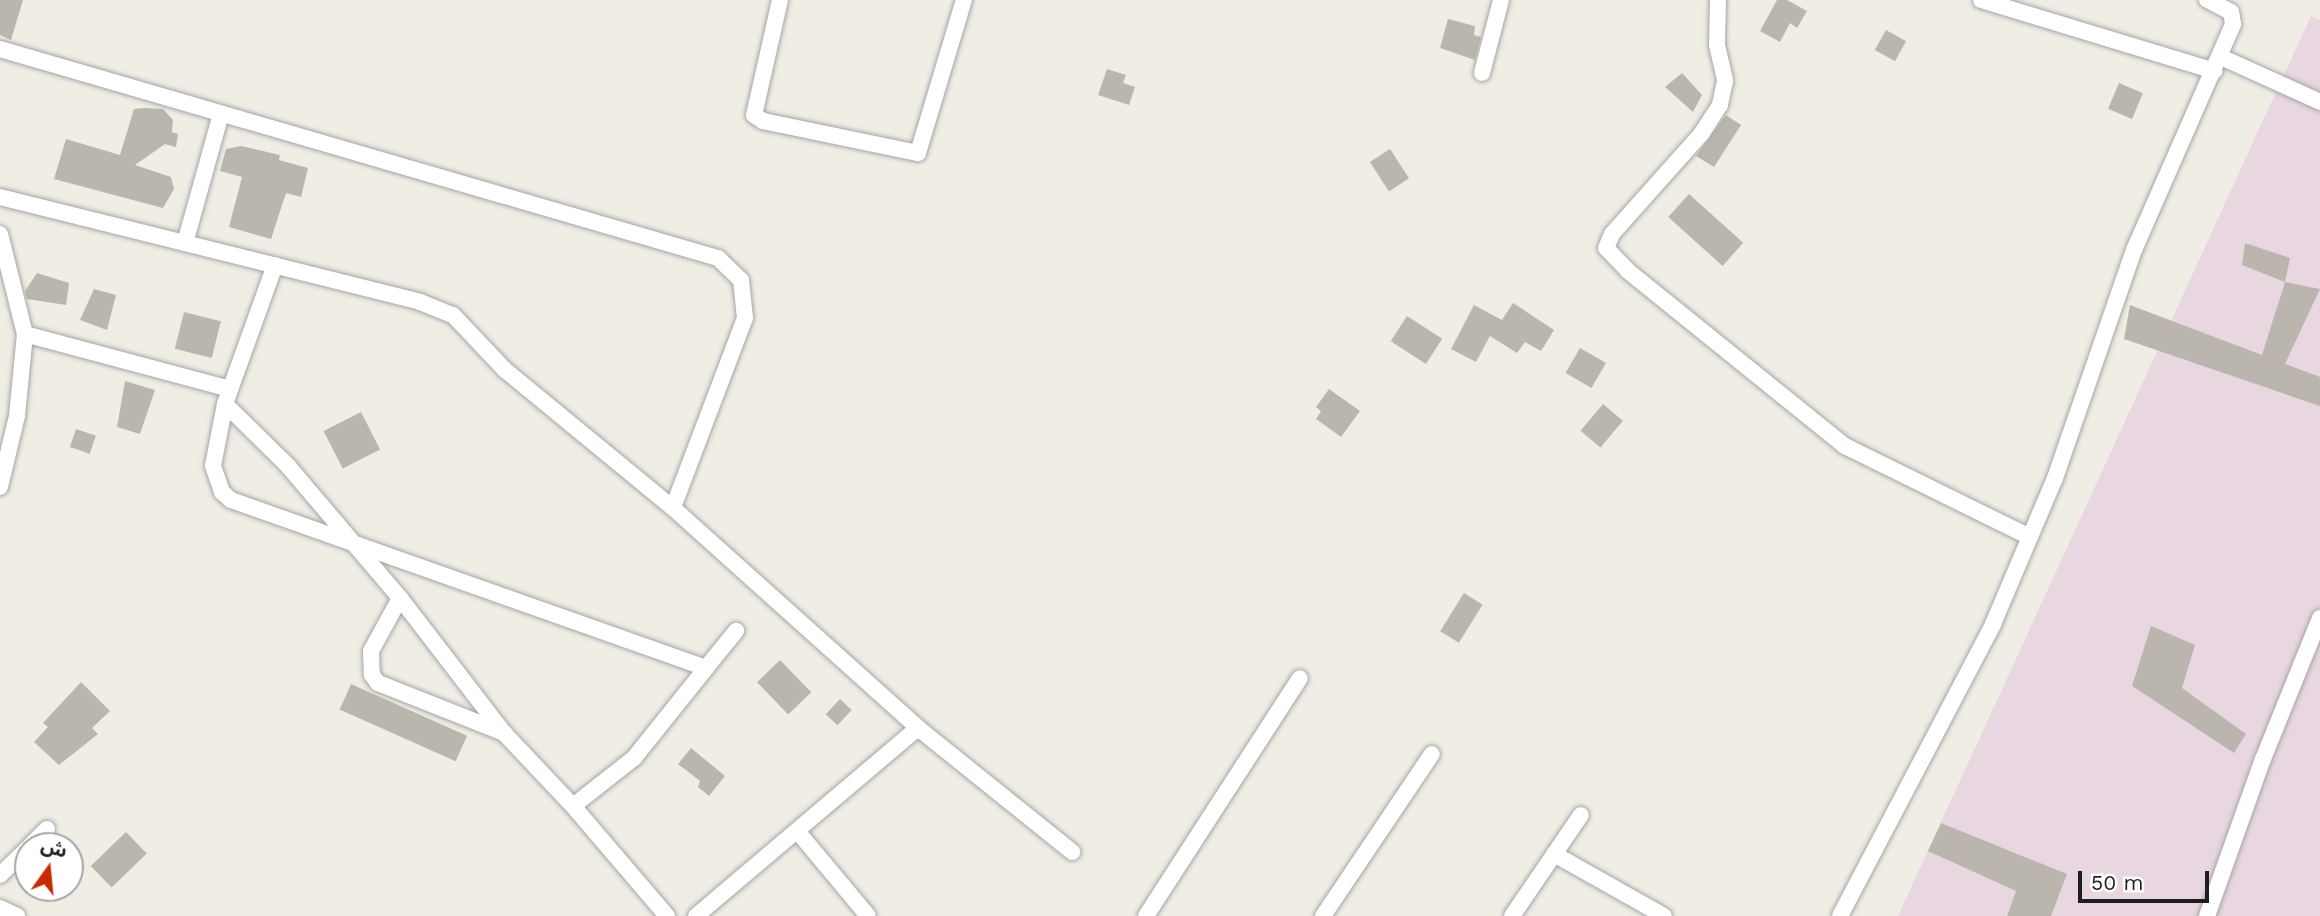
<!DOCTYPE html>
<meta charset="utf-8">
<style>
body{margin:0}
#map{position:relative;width:2320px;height:916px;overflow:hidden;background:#efede4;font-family:"Work Sans","Noto Sans Arabic",sans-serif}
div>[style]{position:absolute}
.industrial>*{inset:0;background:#e8d6e1}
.building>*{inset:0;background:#bbb6ad;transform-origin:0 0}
.roads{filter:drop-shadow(0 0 2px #a5a5a5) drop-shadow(0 0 2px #a5a5a5)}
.minor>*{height:16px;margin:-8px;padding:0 8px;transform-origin:8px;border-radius:8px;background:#fff}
span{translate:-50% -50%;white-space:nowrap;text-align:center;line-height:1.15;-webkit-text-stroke:5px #fff;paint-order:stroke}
.north{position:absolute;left:14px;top:832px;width:70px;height:70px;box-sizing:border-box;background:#fff;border:2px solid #a5a5a5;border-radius:50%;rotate:15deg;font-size:19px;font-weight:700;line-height:28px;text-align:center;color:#1e1e1e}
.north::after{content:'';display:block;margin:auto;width:24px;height:32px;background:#c72c05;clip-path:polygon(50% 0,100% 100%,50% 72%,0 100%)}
.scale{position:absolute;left:2078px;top:871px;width:131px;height:32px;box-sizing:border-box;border:4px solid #1e1e1e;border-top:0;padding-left:9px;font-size:21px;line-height:24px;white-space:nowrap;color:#1e1e1e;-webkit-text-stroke:5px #fff;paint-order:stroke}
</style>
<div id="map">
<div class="industrial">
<div style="clip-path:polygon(2311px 16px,2320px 20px,2320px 916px,1898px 916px)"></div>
</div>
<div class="building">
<div style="clip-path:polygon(0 0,23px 0,11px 40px,0 35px)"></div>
<div style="clip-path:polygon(1777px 0,1787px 0,1807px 11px,1797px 28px,1790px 23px,1780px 42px,1760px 31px)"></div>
<div style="clip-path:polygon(1448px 19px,1475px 26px,1474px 35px,1481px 37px,1475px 60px,1440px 48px)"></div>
<div style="left:1886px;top:30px;width:23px;height:23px;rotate:29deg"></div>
<div style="clip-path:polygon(1107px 69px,1126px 75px,1123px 83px,1135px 87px,1129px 105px,1098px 95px)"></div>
<div style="clip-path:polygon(1682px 73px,1702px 95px,1693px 112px,1665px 87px)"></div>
<div style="left:2119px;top:83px;width:26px;height:28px;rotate:23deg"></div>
<div style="clip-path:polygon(145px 108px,163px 109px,173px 120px,172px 132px,178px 134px,176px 147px,165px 144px,135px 165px,171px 177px,174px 189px,163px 208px,54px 179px,66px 139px,120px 155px,134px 109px)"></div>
<div style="clip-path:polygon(1726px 115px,1741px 125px,1714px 167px,1696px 156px)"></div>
<div style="clip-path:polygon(241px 146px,280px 155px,279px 160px,308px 168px,301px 197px,286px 193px,271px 239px,229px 227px,242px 177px,220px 171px,226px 149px)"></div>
<div style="left:1390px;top:149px;width:35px;height:24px;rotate:57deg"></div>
<div style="left:1689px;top:194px;width:73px;height:31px;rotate:42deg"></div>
<div style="clip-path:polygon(2245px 243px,2290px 258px,2285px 282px,2242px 265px)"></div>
<div style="clip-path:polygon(37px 273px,69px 283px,66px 305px,27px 299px,25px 291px)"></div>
<div style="clip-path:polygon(2285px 282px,2320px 289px,2285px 364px,2320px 377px,2320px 406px,2124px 339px,2130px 305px,2262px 355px)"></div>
<div style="clip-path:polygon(94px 289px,116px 295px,107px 330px,80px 320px)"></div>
<div style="clip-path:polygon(1513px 303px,1554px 330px,1541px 351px,1525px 342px,1517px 353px,1490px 336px,1476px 362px,1451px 349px,1474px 305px,1502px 320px)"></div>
<div style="left:184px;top:312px;width:38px;height:38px;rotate:14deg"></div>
<div style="left:1407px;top:316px;width:42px;height:30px;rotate:33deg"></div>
<div style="left:1580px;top:348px;width:30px;height:29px;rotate:30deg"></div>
<div style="clip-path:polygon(125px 381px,155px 390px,140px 434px,117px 427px)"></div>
<div style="clip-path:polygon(1329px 389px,1360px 411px,1341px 437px,1316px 419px,1321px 411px,1316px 407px)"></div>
<div style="left:1603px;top:404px;width:26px;height:35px;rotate:40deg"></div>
<div style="left:361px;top:412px;width:42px;height:42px;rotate:63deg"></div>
<div style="left:76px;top:429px;width:21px;height:19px;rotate:19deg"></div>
<div style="left:1464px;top:593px;width:22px;height:45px;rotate:32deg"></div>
<div style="clip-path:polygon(2151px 626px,2195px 645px,2182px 688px,2246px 734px,2234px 753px,2132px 686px)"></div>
<div style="left:780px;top:660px;width:45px;height:32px;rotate:46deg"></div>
<div style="clip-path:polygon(81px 682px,110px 711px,92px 728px,98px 734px,59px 765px,34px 742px,48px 727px,43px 723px)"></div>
<div style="left:351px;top:684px;width:127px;height:28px;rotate:24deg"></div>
<div style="left:840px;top:699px;width:16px;height:21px;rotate:43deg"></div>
<div style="clip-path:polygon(691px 748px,725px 776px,709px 796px,698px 787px,700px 781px,678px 764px)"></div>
<div style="clip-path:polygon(1941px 823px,2067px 874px,2051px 916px,2007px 916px,2016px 891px,1928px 851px)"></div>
<div style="left:126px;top:832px;width:30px;height:49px;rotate:46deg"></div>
</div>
<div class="roads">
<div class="minor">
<div style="left:780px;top:0;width:118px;rotate:102.7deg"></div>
<div style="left:754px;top:115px;width:11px;rotate:34deg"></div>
<div style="left:763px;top:121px;width:158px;rotate:11.7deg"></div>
<div style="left:918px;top:153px;width:160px;rotate:-73.3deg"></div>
<div style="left:1718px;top:0;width:45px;rotate:91.3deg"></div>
<div style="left:1717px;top:45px;width:37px;rotate:77deg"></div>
<div style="left:1725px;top:81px;width:25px;rotate:102deg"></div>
<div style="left:1720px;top:105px;width:33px;rotate:123deg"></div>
<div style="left:1702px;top:133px;width:135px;rotate:131.7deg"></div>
<div style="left:1612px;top:234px;width:15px;rotate:113deg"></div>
<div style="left:1606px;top:248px;width:32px;rotate:46deg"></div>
<div style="left:1628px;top:271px;width:279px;rotate:38.9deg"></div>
<div style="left:1845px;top:446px;width:206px;rotate:26.2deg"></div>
<div style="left:1981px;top:0;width:244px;rotate:16.9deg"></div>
<div style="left:0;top:49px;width:748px;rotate:16.23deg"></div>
<div style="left:718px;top:258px;width:32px;rotate:44deg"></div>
<div style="left:741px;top:280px;width:38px;rotate:84deg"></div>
<div style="left:745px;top:318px;width:203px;rotate:110.8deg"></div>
<div style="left:2221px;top:57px;width:109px;rotate:24.4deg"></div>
<div style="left:1482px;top:73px;width:75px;rotate:-75.4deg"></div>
<div style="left:0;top:197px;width:433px;rotate:14deg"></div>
<div style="left:420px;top:302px;width:35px;rotate:22deg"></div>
<div style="left:453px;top:315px;width:76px;rotate:46.6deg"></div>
<div style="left:505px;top:370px;width:217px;rotate:39.4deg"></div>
<div style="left:673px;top:508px;width:329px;rotate:41.9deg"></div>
<div style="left:918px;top:728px;width:198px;rotate:38.8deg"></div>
<div style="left:0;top:234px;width:103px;rotate:76deg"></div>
<div style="left:25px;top:334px;width:82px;rotate:95.6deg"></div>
<div style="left:17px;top:416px;width:73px;rotate:103.5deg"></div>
<div style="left:185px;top:243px;width:134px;rotate:-74.4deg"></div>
<div style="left:275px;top:265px;width:148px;rotate:109.8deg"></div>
<div style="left:225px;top:404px;width:63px;rotate:101deg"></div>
<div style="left:213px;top:466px;width:28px;rotate:71deg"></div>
<div style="left:222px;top:492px;width:12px;rotate:42deg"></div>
<div style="left:231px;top:500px;width:504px;rotate:19.48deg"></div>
<div style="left:706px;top:668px;width:48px;rotate:-51deg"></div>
<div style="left:25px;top:334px;width:212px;rotate:15deg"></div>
<div style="left:225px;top:404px;width:88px;rotate:44.5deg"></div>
<div style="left:288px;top:466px;width:173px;rotate:49.7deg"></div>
<div style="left:400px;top:598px;width:60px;rotate:118.7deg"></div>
<div style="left:371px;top:651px;width:24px;rotate:88deg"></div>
<div style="left:372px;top:675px;width:10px;rotate:53deg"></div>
<div style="left:378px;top:683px;width:136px;rotate:21.6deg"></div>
<div style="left:504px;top:733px;width:100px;rotate:46.6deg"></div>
<div style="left:573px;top:806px;width:78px;rotate:-38.2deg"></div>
<div style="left:634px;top:758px;width:115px;rotate:-51.3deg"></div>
<div style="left:400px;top:598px;width:170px;rotate:52.4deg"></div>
<div style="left:573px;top:806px;width:145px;rotate:49.5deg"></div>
<div style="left:798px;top:832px;width:109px;rotate:50.2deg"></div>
<div style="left:30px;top:846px;width:24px;rotate:-45deg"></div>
<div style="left:1554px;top:854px;width:126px;rotate:29.4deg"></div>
<div style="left:0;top:875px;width:39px;rotate:-44deg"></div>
<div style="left:0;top:908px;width:19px;rotate:25deg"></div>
<div style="left:696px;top:916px;width:291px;rotate:-40.3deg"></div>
<div style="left:1146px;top:916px;width:283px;rotate:-57.1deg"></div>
<div style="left:1323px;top:916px;width:195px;rotate:-56.1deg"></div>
<div style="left:1512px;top:916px;width:122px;rotate:-55.7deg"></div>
<div style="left:1840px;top:916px;width:330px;rotate:-62.3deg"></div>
<div style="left:1993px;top:624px;width:159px;rotate:-67deg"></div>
<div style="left:2055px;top:478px;width:241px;rotate:-70.9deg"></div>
<div style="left:2134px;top:250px;width:247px;rotate:-66.3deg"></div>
<div style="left:2233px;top:24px;width:12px;rotate:-99deg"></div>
<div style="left:2231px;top:12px;width:27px;rotate:-153deg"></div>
<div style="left:2207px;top:916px;width:167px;rotate:-70.4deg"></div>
<div style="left:2263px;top:759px;width:152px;rotate:-68deg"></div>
</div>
</div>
<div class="north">ش</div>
<div class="scale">50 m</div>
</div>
